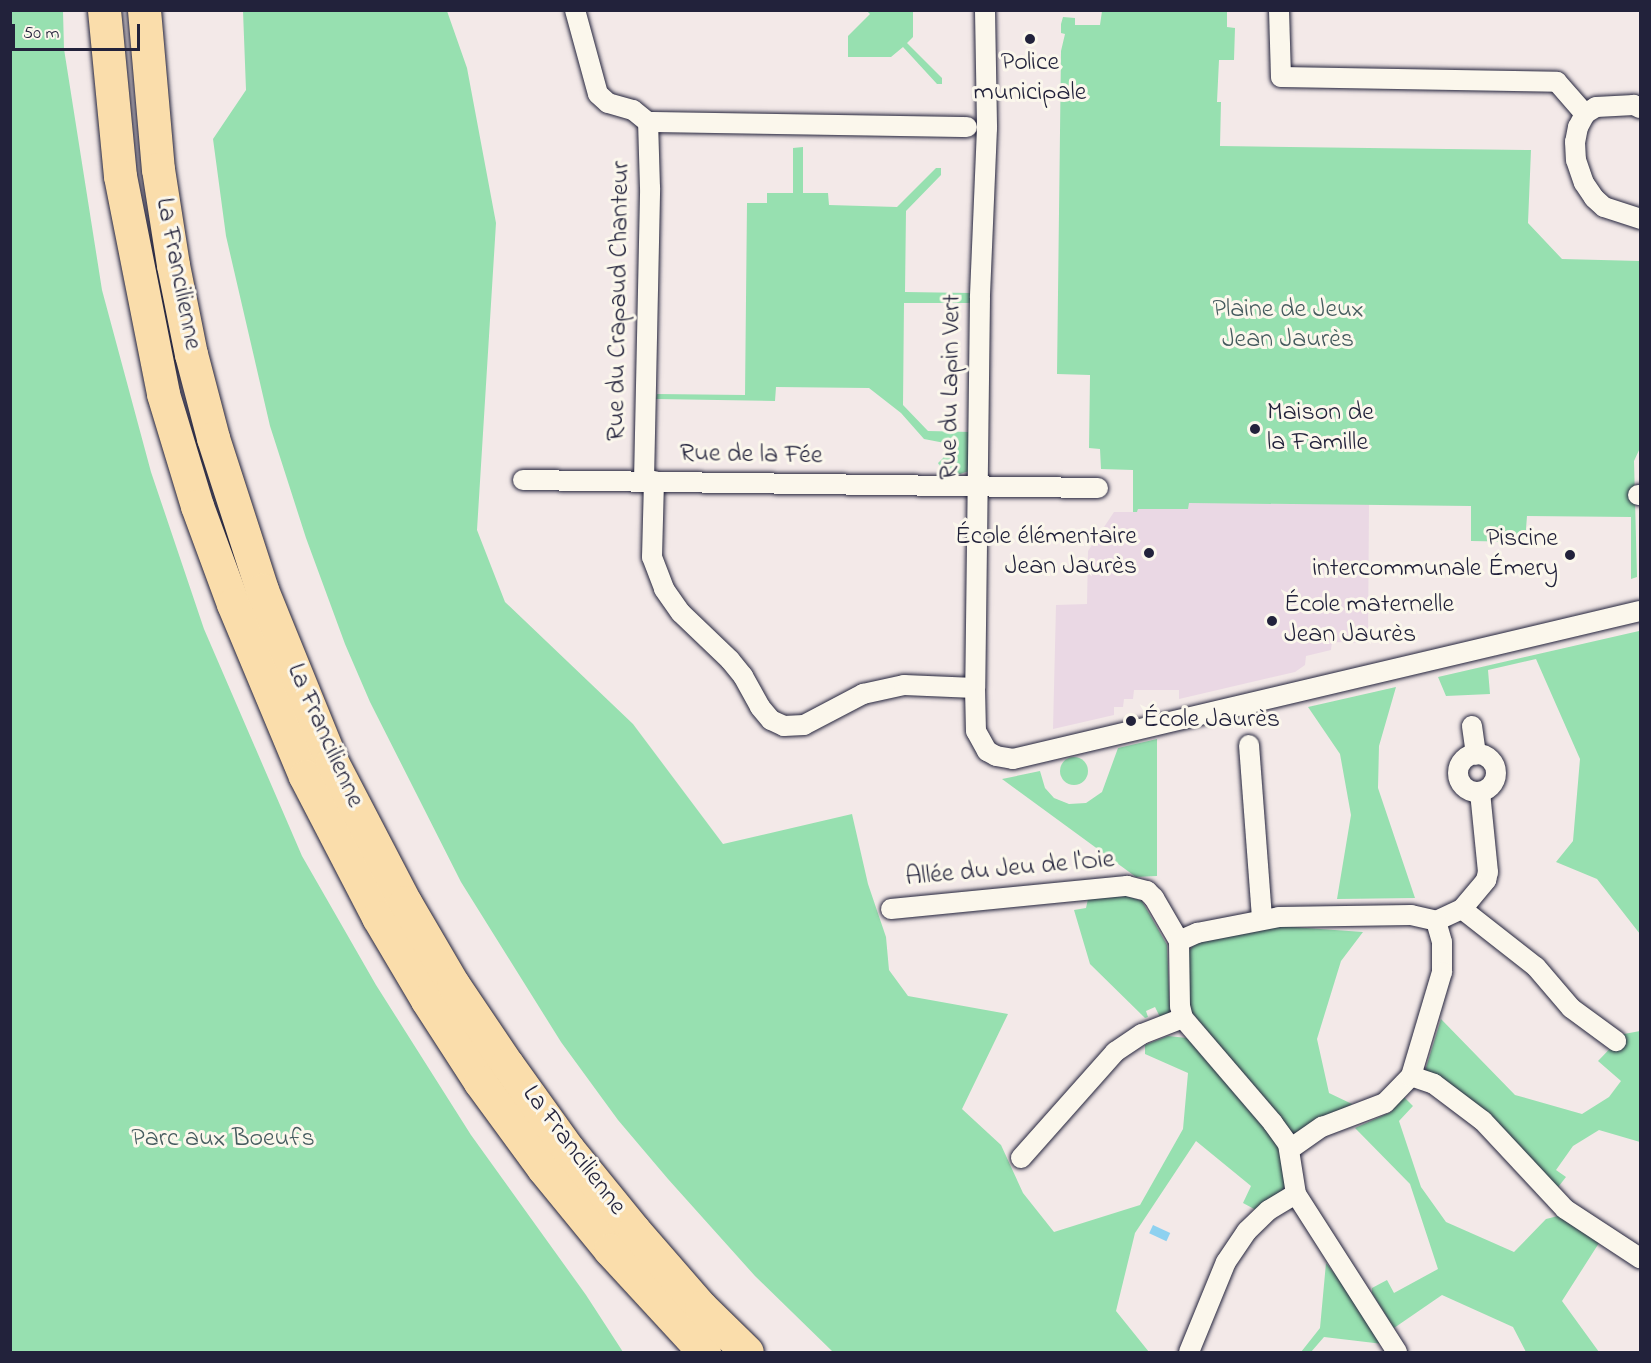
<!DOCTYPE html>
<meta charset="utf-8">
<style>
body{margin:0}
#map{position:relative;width:1651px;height:1363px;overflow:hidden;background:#f3e9e8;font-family:"Indie Flower",sans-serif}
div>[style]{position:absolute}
.built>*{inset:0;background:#ead8e4}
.green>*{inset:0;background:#97e0b0}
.round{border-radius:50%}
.water>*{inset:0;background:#8ed1f0;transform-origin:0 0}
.roads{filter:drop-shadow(0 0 2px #22223b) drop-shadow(0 0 2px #22223b)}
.street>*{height:20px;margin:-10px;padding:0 10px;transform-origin:10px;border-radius:10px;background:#fbf7ec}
.street>.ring{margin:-10px;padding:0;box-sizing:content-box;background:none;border:20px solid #fbf7ec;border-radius:50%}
.highway>*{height:33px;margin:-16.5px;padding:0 16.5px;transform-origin:16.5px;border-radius:16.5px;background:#faddab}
.dots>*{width:16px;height:16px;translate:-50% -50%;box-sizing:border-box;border:3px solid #fbf7ec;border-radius:50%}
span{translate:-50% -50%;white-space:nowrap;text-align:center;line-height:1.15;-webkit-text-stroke:6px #fbf7ec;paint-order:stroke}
.poi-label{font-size:26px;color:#22223b}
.left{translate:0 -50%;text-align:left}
.right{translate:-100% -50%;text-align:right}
.street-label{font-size:26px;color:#22223b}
.park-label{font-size:26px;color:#455b5e}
.frame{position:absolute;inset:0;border:12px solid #22223b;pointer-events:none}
.scale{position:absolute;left:12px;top:24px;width:128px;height:27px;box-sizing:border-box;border:3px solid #22223b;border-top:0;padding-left:8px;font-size:18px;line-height:21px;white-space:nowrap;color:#22223b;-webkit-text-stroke:4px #fbf7ec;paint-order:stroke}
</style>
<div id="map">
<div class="built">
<div style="clip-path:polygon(1188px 503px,1369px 504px,1368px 643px,1332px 642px,1331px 650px,1306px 656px,1305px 665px,1295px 672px,1179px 699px,1179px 690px,1134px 690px,1133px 699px,1124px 699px,1123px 707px,1114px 707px,1114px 715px,1053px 729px,1056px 605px,1087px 604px,1088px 551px,1114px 512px,1137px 512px,1138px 509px,1188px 509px)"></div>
</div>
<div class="green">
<div style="clip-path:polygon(10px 11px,63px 11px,64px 49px,102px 290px,151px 472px,204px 629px,302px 856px,376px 985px,471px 1135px,586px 1295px,623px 1352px,11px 1352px)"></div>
<div style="clip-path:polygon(243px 11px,447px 11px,467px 68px,496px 223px,477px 530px,505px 602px,633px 724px,723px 844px,852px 814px,868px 884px,886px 937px,889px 970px,908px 996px,1008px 1014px,962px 1109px,1001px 1145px,1023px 1193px,1054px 1232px,1140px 1205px,1183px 1129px,1188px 1073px,1145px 1054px,1145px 1045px,1168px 1036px,1187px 1038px,1267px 1126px,1280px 1146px,1285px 1185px,1283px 1194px,1256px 1210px,1243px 1203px,1251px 1186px,1196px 1141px,1135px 1233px,1116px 1311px,1149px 1352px,833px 1352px,755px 1276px,668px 1179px,618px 1120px,561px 1042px,461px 882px,370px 702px,345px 644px,306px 538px,270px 426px,226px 236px,213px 139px,246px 90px)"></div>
<div style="clip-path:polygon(867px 11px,913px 11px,913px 37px,907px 43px,942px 78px,942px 84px,937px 84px,903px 47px,891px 57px,848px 57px,848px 36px,870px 14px)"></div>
<div style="clip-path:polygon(1102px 11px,1227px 11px,1227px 27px,1235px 28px,1234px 60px,1219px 60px,1217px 102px,1221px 102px,1220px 146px,1531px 150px,1528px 223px,1562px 259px,1640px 261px,1640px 448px,1634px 461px,1637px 577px,1631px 579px,1631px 517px,1527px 516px,1525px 542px,1471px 541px,1471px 506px,1189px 503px,1188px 509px,1138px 509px,1137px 512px,1133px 512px,1133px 470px,1101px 469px,1100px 449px,1089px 448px,1090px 375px,1057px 374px,1061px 51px,1065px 34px,1061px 33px,1061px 24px,1063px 17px,1075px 18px,1075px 25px,1100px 25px)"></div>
<div style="clip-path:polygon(803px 147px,803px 193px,828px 193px,829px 205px,897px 207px,936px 168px,941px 168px,941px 175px,906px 211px,905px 292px,971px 293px,971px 303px,904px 303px,903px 405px,928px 431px,970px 432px,969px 471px,957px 475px,943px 472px,938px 463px,951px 450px,950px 444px,924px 439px,901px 413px,869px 388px,776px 387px,775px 401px,656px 399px,657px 394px,745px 395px,747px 203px,767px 203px,767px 193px,793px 193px,793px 148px)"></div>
<div style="clip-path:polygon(1639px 631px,1640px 655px,1640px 934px,1597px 879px,1556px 862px,1573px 841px,1580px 759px,1536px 659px,1488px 670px,1490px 694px,1446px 696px,1438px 677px)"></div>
<div style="clip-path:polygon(1396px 687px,1379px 746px,1378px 788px,1415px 898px,1337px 899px,1351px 815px,1340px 754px,1308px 707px)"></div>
<div style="clip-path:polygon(1157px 739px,1157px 876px,1136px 877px,1002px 779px,1040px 771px,1045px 788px,1054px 798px,1069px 804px,1086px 803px,1102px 792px,1118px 748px)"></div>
<div class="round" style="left:1060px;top:757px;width:28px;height:28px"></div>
<div style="clip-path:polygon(1127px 896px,1142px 901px,1167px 945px,1170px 1013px,1160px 1017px,1155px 1007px,1146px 1011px,1148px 1017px,1145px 1018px,1090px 964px,1074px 910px,1086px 908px,1088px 899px)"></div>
<div style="clip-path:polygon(1278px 926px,1363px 932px,1341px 961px,1317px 1039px,1329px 1093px,1352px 1104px,1296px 1138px,1189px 1009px,1188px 952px,1193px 946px,1200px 942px)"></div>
<div style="clip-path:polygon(1441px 1019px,1515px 1095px,1582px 1114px,1609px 1097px,1621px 1081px,1598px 1061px,1624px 1034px,1640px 1031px,1640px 1142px,1599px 1130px,1573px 1146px,1556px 1170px,1566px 1177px,1555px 1191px,1425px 1071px)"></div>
<div style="clip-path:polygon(1404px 1097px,1413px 1106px,1399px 1121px,1421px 1187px,1446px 1222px,1514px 1252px,1546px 1219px,1558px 1216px,1599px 1243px,1562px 1301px,1599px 1352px,1526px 1352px,1513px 1327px,1442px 1295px,1394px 1328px,1372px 1293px,1372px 1288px,1387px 1280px,1394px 1293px,1438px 1269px,1410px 1184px,1355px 1128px,1391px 1112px)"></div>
<div style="clip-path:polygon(1326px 1263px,1351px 1294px,1383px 1344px,1324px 1337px,1311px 1352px,1301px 1352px,1320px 1328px)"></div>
</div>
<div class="water">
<div style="left:1153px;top:1225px;width:19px;height:9px;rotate:25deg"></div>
</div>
<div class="roads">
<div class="street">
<div style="left:575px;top:10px;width:87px;rotate:74.7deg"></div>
<div style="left:598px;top:94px;width:13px;rotate:42deg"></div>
<div style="left:608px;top:103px;width:26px;rotate:16deg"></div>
<div style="left:633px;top:110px;width:19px;rotate:39deg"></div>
<div style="left:985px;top:10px;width:118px;rotate:89deg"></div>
<div style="left:987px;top:128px;width:170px;rotate:92.4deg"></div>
<div style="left:980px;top:298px;width:390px;rotate:90.7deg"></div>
<div style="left:975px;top:688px;width:43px;rotate:88.7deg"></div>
<div style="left:976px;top:731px;width:23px;rotate:61deg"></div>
<div style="left:987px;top:751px;width:10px;rotate:29deg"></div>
<div style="left:996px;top:756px;width:17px;rotate:10deg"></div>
<div style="left:1013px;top:759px;width:644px;rotate:-13.28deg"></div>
<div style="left:1279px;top:10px;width:67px;rotate:88.3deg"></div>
<div style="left:1281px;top:77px;width:276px;rotate:1deg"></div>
<div style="left:1557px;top:82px;width:43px;rotate:48.8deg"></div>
<div style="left:1640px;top:108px;width:7px;rotate:-153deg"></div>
<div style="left:1634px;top:105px;width:38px;rotate:177deg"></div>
<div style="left:1596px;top:107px;width:13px;rotate:148deg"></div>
<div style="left:1585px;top:114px;width:15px;rotate:118deg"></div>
<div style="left:1578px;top:127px;width:15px;rotate:101deg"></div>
<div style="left:1575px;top:142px;width:18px;rotate:87deg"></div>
<div style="left:1576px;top:160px;width:24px;rotate:71deg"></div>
<div style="left:1584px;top:183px;width:18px;rotate:56deg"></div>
<div style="left:1594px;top:198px;width:13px;rotate:42deg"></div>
<div style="left:1604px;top:207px;width:38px;rotate:18deg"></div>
<div style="left:648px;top:122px;width:319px;rotate:0.9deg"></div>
<div style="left:523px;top:480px;width:575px;rotate:0.8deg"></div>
<div style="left:644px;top:481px;width:293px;rotate:-88.8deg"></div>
<div style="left:650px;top:188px;width:66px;rotate:-91.7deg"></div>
<div style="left:654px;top:481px;width:76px;rotate:91.5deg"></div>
<div style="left:652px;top:557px;width:34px;rotate:69deg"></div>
<div style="left:664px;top:589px;width:29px;rotate:55deg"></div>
<div style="left:681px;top:613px;width:68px;rotate:43.8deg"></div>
<div style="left:730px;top:660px;width:21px;rotate:51deg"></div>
<div style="left:743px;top:676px;width:35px;rotate:61deg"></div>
<div style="left:760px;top:707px;width:17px;rotate:50deg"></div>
<div style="left:771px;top:720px;width:14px;rotate:25deg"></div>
<div style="left:784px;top:726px;width:20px;rotate:-3deg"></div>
<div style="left:804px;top:725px;width:67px;rotate:-27.7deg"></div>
<div style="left:863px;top:694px;width:42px;rotate:-12.4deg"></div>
<div style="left:904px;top:685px;width:71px;rotate:2.4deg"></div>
<div style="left:1638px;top:495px;width:2px"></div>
<div style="left:1472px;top:726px;width:29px;rotate:82deg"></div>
<div style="left:1249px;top:745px;width:173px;rotate:85.7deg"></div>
<div class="ring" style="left:1458px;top:754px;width:18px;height:18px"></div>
<div style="left:891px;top:909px;width:237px;rotate:-5.6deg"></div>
<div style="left:1127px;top:886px;width:21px;rotate:14deg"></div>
<div style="left:1147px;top:891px;width:10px;rotate:45deg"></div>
<div style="left:1154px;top:898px;width:50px;rotate:59.8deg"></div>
<div style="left:1462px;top:909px;width:94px;rotate:38.1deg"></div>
<div style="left:1536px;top:967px;width:54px;rotate:49.5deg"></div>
<div style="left:1571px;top:1008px;width:56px;rotate:36.3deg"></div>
<div style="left:1436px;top:921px;width:29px;rotate:-25deg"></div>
<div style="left:1462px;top:909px;width:38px;rotate:-50deg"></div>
<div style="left:1486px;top:880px;width:8px;rotate:-76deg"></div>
<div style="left:1488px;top:872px;width:80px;rotate:-95.7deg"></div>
<div style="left:1290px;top:1149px;width:39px;rotate:-35deg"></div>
<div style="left:1322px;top:1127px;width:67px;rotate:-20.9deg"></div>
<div style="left:1385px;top:1103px;width:37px;rotate:-46deg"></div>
<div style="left:1411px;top:1076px;width:24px;rotate:19deg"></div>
<div style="left:1434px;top:1084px;width:61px;rotate:37.1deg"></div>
<div style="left:1483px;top:1121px;width:120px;rotate:47deg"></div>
<div style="left:1565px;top:1209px;width:90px;rotate:33.2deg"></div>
<div style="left:1021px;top:1158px;width:142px;rotate:-48.4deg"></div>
<div style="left:1115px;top:1052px;width:32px;rotate:-34deg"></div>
<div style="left:1142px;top:1034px;width:44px;rotate:-21.3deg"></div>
<div style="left:1189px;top:1352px;width:97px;rotate:-67.7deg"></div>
<div style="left:1226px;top:1262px;width:37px;rotate:-56deg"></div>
<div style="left:1247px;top:1231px;width:30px;rotate:-44deg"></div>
<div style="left:1269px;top:1210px;width:31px;rotate:-31deg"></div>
<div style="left:1397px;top:1352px;width:188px;rotate:-122.6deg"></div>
<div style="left:1296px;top:1194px;width:51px;rotate:-99.1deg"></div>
<div style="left:1288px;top:1144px;width:26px;rotate:-126deg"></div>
<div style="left:1273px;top:1123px;width:138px;rotate:-130.6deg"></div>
<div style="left:1183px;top:1018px;width:12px;rotate:-104deg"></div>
<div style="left:1180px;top:1006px;width:65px;rotate:-90.9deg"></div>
<div style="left:1179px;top:941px;width:20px;rotate:-24deg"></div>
<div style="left:1197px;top:933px;width:84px;rotate:-11deg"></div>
<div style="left:1279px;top:917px;width:132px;rotate:-0.9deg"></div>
<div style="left:1411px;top:915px;width:26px;rotate:13deg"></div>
<div style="left:1436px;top:921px;width:22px;rotate:74deg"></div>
<div style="left:1442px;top:942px;width:30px;rotate:90deg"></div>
<div style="left:1442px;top:972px;width:109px;rotate:106.6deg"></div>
</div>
<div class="highway">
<div style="left:104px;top:10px;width:167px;rotate:84.5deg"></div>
<div style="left:120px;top:176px;width:222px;rotate:78.8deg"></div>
<div style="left:163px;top:394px;width:117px;rotate:73.1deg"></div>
<div style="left:197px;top:506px;width:104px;rotate:69.8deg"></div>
<div style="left:233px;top:604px;width:186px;rotate:67.3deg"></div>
<div style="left:305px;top:776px;width:159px;rotate:62.6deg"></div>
<div style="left:378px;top:917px;width:96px;rotate:59.4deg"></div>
<div style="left:427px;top:1000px;width:98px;rotate:57.1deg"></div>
<div style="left:480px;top:1082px;width:107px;rotate:53.8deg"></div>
<div style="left:543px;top:1168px;width:106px;rotate:50.7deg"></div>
<div style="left:610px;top:1250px;width:139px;rotate:47.3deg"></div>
<div style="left:144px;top:10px;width:160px;rotate:85deg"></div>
<div style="left:158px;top:169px;width:97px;rotate:81.1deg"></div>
<div style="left:173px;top:265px;width:91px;rotate:78.6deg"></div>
<div style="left:191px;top:354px;width:87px;rotate:75.3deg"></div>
<div style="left:213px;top:438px;width:160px;rotate:72.1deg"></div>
<div style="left:262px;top:590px;width:186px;rotate:67.9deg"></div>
<div style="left:332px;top:762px;width:158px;rotate:62.5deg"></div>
<div style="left:405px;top:902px;width:95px;rotate:59.7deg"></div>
<div style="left:453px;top:984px;width:97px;rotate:56deg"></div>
<div style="left:507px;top:1064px;width:105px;rotate:54.3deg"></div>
<div style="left:568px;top:1149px;width:104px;rotate:50.8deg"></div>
<div style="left:634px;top:1230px;width:102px;rotate:49deg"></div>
<div style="left:701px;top:1307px;width:64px;rotate:44.4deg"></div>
</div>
</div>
<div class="dots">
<div style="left:1030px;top:39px;background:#22223b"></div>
<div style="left:1255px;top:429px;background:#22223b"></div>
<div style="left:1149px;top:553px;background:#22223b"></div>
<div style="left:1570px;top:555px;background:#22223b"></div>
<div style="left:1272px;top:621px;background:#22223b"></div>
<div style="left:1131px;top:721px;background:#22223b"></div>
</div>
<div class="poi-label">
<span style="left:1030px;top:79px">Police<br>municipale</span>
<span class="left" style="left:1267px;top:429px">Maison de<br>la Famille</span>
<span class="right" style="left:1137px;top:553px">École élémentaire<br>Jean Jaurès</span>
<span class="right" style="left:1558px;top:555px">Piscine<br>intercommunale Émery</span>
<span class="left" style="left:1284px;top:621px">École maternelle<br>Jean Jaurès</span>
<span class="left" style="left:1143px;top:721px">École Jaurès</span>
</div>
<div class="street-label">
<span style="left:177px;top:274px;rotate:79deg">La Francilienne</span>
<span style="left:620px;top:301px;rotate:-89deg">Rue du Crapaud Chanteur</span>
<span style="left:952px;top:387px;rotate:-89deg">Rue du Lapin Vert</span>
<span style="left:751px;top:456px;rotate:1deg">Rue de la Fée</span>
<span style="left:324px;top:736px;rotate:66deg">La Francilienne</span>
<span style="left:1010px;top:870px;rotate:-5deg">Allée du Jeu de l'Oie</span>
<span style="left:573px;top:1151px;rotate:53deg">La Francilienne</span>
</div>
<div class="park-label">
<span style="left:1288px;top:326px">Plaine de Jeux<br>Jean Jaurès</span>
<span style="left:223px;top:1140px">Parc aux Boeufs</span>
</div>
<div class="frame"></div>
<div class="scale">50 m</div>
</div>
